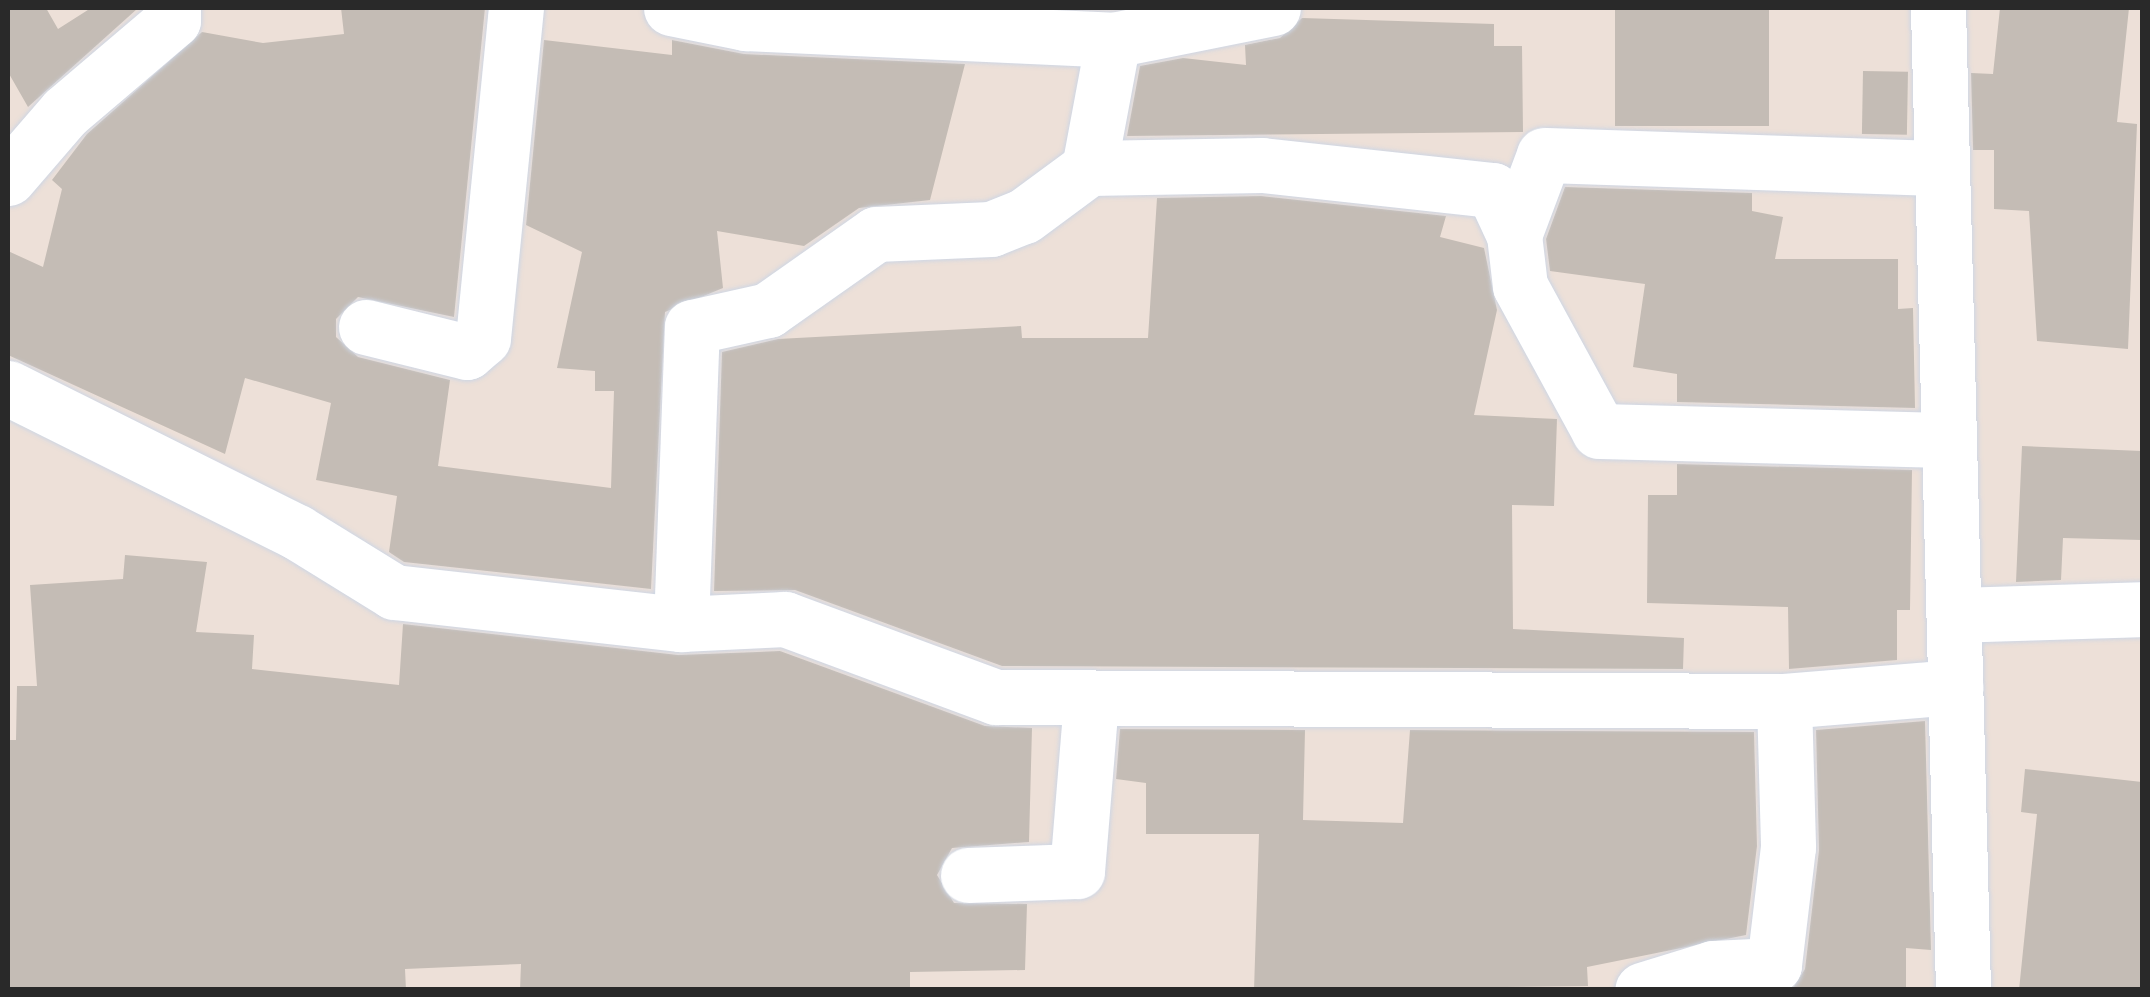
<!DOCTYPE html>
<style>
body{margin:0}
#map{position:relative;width:2150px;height:997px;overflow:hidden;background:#ede0d8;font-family:Manrope,sans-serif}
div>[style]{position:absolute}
.building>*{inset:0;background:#c4bcb5;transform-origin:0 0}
.roads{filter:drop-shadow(0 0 2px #ced6e4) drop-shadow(0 0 2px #ced6e4)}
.minor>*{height:55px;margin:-27.5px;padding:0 27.5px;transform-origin:27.5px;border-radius:27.5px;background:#fff}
span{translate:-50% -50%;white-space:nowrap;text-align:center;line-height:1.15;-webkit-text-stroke:9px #fff;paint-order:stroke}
.frame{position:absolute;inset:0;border:10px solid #292929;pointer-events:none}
</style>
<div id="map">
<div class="building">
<div style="clip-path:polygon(8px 8px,46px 8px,58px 29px,91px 8px,137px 9px,28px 107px,8px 72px)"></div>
<div style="clip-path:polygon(341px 8px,485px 8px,454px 317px,358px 297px,336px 319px,336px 337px,358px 357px,450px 380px,438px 466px,611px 488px,614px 391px,595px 391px,595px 371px,557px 368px,582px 252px,526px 225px,544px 40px,672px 55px,672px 40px,744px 54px,965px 64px,930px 200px,859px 208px,804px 246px,717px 231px,723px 288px,665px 312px,651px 589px,404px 562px,389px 552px,397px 496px,316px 480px,331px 403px,245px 378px,225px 454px,8px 355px,8px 251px,43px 267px,62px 189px,52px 180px,87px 134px,202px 32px,263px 43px,344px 34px)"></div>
<div style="left:1615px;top:8px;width:154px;height:118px"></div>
<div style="clip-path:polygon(2000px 8px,2129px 8px,2117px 122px,2137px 124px,2128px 349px,2037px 341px,2029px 211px,1994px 209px,1994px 150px,1973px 150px,1971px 73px,1993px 74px)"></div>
<div style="clip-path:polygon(1302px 18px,1494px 24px,1494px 46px,1522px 46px,1523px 132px,1127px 136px,1140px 66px,1183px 58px,1246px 65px,1245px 45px,1280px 38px)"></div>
<div style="left:1863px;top:71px;width:45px;height:63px;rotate:1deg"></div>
<div style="clip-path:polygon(1565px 187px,1752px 193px,1752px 211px,1783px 217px,1775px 259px,1898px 259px,1898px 309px,1913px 308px,1915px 408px,1677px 402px,1677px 374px,1633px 367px,1645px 284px,1550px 271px,1546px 239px)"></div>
<div style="clip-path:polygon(1261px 196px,1446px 216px,1440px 237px,1484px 248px,1497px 310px,1474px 415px,1557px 419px,1554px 506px,1512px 505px,1513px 629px,1684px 638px,1683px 669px,1002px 666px,795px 590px,714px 591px,722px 352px,778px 339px,1021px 326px,1022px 338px,1148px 338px,1157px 198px)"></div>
<div style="clip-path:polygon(2022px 446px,2142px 451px,2141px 540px,2063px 538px,2061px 580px,2016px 582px)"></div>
<div style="clip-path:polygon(1677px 464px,1912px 470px,1910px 610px,1897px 610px,1897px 660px,1789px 669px,1788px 607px,1647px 603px,1648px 495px,1677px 495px)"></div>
<div style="clip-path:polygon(125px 555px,207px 562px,196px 632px,254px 635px,252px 669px,399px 685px,403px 624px,678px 655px,780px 651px,985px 726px,1032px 728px,1029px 842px,952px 848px,937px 875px,954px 903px,1027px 904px,1025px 970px,910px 972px,910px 990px,520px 990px,521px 964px,405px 969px,406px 990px,8px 990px,8px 740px,16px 740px,17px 686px,37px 686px,30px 585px,123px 579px)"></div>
<div style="clip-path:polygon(1925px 721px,1931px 950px,1906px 948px,1906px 990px,1792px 990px,1805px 969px,1819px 850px,1816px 730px)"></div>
<div style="clip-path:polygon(1120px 729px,1305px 730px,1303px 820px,1403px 823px,1410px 730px,1754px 732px,1757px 846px,1746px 935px,1587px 967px,1588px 986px,1254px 990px,1259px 834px,1146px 834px,1146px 783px,1116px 779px)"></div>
<div style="clip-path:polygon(2025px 769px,2142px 782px,2142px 990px,2019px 990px,2037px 814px,2021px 812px)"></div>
</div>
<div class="roads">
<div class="minor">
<div style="left:671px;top:8px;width:76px;rotate:11.5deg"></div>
<div style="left:745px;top:23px;width:368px;rotate:2.6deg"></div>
<div style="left:1113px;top:40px;width:163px;rotate:-11.3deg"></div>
<div style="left:1938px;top:8px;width:982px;rotate:88.54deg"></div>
<div style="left:1089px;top:168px;width:173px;rotate:-1deg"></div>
<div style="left:1262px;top:165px;width:232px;rotate:6.2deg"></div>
<div style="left:1493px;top:190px;width:50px;rotate:65deg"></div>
<div style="left:1514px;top:235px;width:85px;rotate:-69.4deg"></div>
<div style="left:1544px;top:155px;width:395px;rotate:1.9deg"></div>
<div style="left:8px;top:178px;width:87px;rotate:-49.2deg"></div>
<div style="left:65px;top:112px;width:142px;rotate:-40.4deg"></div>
<div style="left:173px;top:20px;width:12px;rotate:-90deg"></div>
<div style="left:1514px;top:235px;width:51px;rotate:83.3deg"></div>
<div style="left:1520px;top:286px;width:165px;rotate:61.4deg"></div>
<div style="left:1599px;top:431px;width:346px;rotate:1.5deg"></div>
<div style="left:366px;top:327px;width:104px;rotate:13.9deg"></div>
<div style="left:467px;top:352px;width:21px;rotate:-41deg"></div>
<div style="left:483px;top:338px;width:332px;rotate:-84.3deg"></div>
<div style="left:8px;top:388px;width:323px;rotate:26.5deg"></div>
<div style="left:297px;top:532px;width:114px;rotate:31.7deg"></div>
<div style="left:394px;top:592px;width:289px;rotate:6.4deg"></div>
<div style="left:681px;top:624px;width:104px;rotate:-2.8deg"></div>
<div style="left:785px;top:619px;width:225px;rotate:20.3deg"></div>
<div style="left:996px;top:697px;width:788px;rotate:0.29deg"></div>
<div style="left:1784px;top:701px;width:146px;rotate:88.4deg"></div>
<div style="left:1788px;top:847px;width:119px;rotate:96.8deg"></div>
<div style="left:1774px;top:965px;width:61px;rotate:177.2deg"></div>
<div style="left:1713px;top:968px;width:74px;rotate:162.8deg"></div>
<div style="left:1954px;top:615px;width:188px;rotate:-1.8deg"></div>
<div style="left:681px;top:624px;width:297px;rotate:-87.9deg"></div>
<div style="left:692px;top:327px;width:78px;rotate:-12.6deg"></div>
<div style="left:768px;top:310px;width:132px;rotate:-35.1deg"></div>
<div style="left:876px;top:234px;width:115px;rotate:-2.5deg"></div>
<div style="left:991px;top:229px;width:35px;rotate:-22deg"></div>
<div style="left:1024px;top:216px;width:81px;rotate:-36.4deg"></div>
<div style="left:1089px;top:168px;width:130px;rotate:-79.4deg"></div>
<div style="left:1784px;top:701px;width:172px;rotate:-4.7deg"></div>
<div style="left:968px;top:875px;width:109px;rotate:-2.1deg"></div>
<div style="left:1077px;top:871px;width:170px;rotate:-85.3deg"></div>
</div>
</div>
<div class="frame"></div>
</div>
